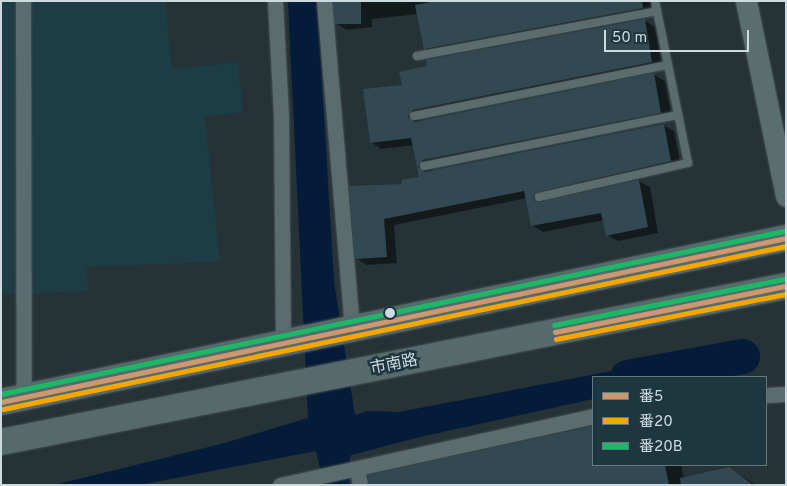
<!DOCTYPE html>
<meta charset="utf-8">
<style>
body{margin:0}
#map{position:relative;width:787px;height:486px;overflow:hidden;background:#253236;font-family:Overpass,"Noto Sans SC",sans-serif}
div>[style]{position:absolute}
.built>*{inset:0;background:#1d3c46}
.water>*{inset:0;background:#041b3a}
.shadow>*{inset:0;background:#0007}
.river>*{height:35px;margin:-17.5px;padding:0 17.5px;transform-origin:17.5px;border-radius:17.5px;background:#041b3a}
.building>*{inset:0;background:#324852;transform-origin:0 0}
.roads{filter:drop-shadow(0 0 1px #455053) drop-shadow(0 0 1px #455053)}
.service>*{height:8px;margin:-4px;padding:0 4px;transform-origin:4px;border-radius:4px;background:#5b6c6d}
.minor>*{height:15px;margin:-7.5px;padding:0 7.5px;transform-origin:7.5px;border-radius:7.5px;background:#5b6c6d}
.secondary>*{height:21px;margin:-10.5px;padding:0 10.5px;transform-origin:10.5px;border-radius:10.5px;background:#5a6e70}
.trunk>*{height:26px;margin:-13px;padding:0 13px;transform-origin:13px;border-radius:13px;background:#566a6c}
.bus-1>*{height:5px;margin:-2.5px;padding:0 2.5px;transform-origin:2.5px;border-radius:2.5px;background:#cd976f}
.bus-2>*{height:5px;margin:-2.5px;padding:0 2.5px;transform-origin:2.5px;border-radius:2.5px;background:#f7a600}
.bus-3>*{height:5px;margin:-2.5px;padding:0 2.5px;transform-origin:2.5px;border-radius:2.5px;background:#1ab867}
.dots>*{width:14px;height:14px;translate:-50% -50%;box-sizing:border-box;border:2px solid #1e363d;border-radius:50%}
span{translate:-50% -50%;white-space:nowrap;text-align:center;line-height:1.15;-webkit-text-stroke:5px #1e363d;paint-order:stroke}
.street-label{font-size:16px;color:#cddbe0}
.frame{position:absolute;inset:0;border:2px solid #cddbe0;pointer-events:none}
.legend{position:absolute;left:592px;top:376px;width:175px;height:90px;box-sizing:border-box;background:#1e363d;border:1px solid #64787e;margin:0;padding:6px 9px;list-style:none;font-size:15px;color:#cddbe0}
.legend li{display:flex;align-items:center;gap:10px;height:25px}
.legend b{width:25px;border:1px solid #64787e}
.scale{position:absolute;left:604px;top:30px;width:145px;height:22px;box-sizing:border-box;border:2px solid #cddbe0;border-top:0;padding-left:6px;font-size:15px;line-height:18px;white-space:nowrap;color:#cddbe0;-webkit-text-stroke:4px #1e363d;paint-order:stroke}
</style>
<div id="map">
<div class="built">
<div style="clip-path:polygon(1px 1px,165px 1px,172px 69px,238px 62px,243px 112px,205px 117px,220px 262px,87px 267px,88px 291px,1px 295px)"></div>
</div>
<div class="water">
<div style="clip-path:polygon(288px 1px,317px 1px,334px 282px,355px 415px,368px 411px,399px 412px,721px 350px,737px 356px,726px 371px,696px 377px,593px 377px,593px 399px,420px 437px,351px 455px,347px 469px,350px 485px,324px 485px,316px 451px,140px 485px,54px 485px,221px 444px,308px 418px)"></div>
</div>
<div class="shadow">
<div style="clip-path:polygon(334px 1px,650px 1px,653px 14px,436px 54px,425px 48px,418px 14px,372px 19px,372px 27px,347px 30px,337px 24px)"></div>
<div style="clip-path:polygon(644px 20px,655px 27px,662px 68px,424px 116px,420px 122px,654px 75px,665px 81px,672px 118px,434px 166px,430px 172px,663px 125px,674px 131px,681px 167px,549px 197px,543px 203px,639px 181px,650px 187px,658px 233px,618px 241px,607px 235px,604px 220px,543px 232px,532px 225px,527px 198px,394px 225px,397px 263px,367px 265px,357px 259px,404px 186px,420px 178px,414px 145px,381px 149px,371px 142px,403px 86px)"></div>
<div style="clip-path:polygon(593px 427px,593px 465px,681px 465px,684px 479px,729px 468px,756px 485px,371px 485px)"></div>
</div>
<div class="river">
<div style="left:627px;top:377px;width:117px;rotate:-10.3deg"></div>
</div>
<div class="building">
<div style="left:333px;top:1px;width:28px;height:23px"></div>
<div style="clip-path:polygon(436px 1px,642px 1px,643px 8px,424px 49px,415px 5px)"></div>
<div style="clip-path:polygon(645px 19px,652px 62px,413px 110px,408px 117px,415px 122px,654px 73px,661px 113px,423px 160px,418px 167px,425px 172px,664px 124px,671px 161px,538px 192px,534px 196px,535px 201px,540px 202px,639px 180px,648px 227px,606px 236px,601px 213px,531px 226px,524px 191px,384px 219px,387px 257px,355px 259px,349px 186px,402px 184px,401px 180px,419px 177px,411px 138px,370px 143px,363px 89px,402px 85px,399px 72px,427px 66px,426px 60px)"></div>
<div style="clip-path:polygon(593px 426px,593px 465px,665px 465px,669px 485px,369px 485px,368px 475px)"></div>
<div style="clip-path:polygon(729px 467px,753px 485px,681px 485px,680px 478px)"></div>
</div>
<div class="roads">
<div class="service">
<div style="left:417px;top:56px;width:244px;rotate:-10.6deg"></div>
<div style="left:414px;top:116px;width:259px;rotate:-11.4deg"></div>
<div style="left:424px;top:166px;width:259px;rotate:-11.4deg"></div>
<div style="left:539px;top:197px;width:153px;rotate:-12.9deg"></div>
<div style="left:688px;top:163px;width:165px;rotate:-101.5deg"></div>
</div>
<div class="minor">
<div style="left:23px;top:1px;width:397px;rotate:89.9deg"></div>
<div style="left:275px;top:1px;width:114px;rotate:87deg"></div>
<div style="left:281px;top:115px;width:230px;rotate:89.5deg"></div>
<div style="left:324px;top:1px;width:330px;rotate:85.1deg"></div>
<div style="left:766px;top:395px;width:20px;rotate:-3deg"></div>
<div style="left:357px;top:469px;width:16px;rotate:79deg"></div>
<div style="left:280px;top:485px;width:321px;rotate:-12.4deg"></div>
</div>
<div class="secondary">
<div style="left:746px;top:1px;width:199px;rotate:78.4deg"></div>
</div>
<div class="trunk">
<div style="left:1px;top:402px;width:802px;rotate:-11.8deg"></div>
<div style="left:1px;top:442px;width:800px;rotate:-11.24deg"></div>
</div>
</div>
<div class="bus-1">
<div style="left:555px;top:332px;width:236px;rotate:-11.3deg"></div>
<div style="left:1px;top:402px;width:802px;rotate:-11.8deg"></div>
</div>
<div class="bus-2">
<div style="left:556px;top:339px;width:234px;rotate:-11.1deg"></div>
<div style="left:3px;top:409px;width:800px;rotate:-11.76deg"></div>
</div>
<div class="bus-3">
<div style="left:554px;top:325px;width:236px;rotate:-11.3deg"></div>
<div style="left:1px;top:394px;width:800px;rotate:-11.76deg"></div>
</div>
<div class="dots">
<div style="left:390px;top:313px;background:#cddbe0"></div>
</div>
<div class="street-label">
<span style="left:394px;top:365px;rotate:-11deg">市南路</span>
</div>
<div class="frame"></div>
<ul class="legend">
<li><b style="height:6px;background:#cd976f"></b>番5</li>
<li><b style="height:6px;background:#f7a600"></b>番20</li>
<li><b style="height:6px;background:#1ab867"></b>番20B</li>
</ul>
<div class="scale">50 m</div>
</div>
